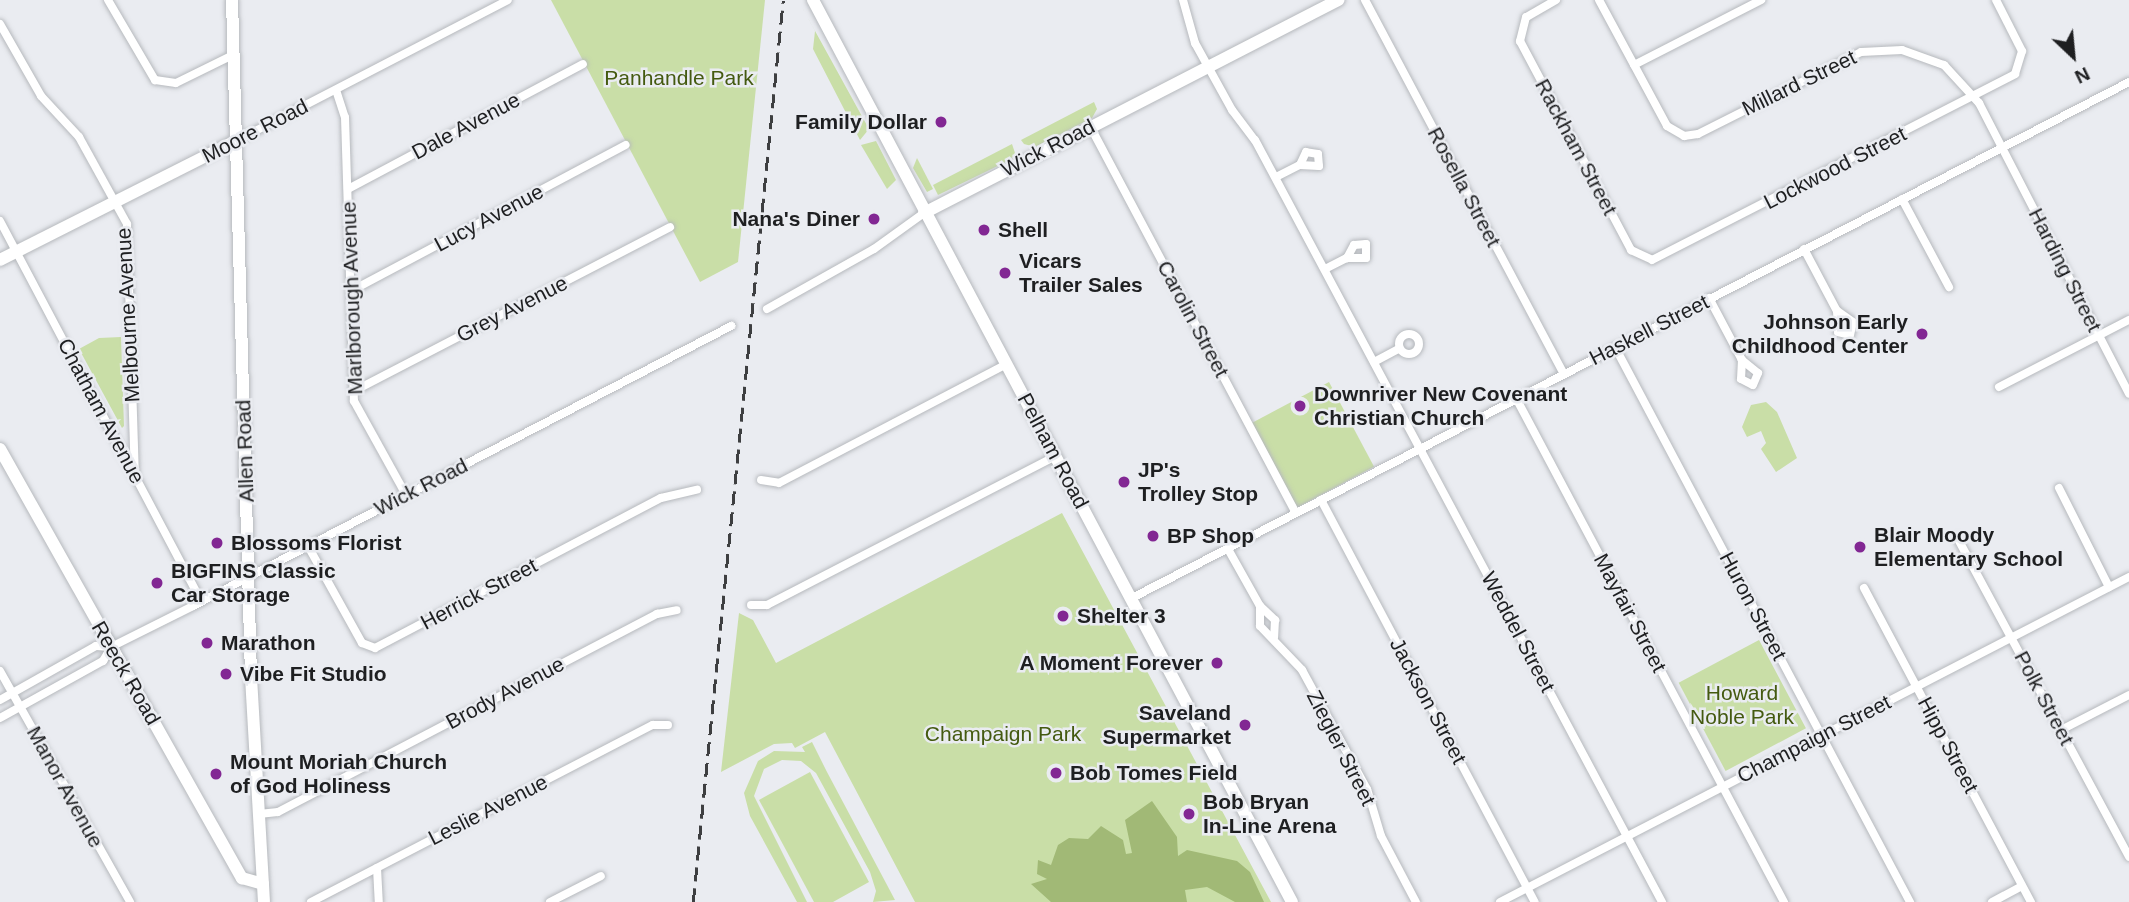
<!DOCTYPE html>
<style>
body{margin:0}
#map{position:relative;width:2129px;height:902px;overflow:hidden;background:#eaecf1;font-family:Arial,sans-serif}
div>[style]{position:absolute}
.green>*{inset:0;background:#c9dea7;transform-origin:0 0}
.forest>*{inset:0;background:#a1b976}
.roads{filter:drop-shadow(0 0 2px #b6b9bd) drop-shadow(0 0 2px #b6b9bd)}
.street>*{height:8px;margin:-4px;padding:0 4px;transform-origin:4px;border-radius:4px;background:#fff}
.street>.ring{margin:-4px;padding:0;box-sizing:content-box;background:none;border:8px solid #fff;border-radius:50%}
.secondary>*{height:12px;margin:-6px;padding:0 6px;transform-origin:6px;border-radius:6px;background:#fff}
.rail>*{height:2.5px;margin-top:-1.25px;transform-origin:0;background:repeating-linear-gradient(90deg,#3e3f41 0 14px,transparent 0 21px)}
.dots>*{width:19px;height:19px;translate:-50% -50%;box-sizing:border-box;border:4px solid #eaecf1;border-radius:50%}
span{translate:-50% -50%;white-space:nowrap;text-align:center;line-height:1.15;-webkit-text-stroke:5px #eaecf1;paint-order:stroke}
.park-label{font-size:21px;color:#445a10}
.street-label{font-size:21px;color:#1e1f21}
.poi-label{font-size:21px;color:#1e1f21;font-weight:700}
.right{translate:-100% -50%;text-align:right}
.left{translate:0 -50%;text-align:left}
.north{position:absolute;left:2038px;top:21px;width:70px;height:70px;-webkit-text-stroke:5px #eaecf1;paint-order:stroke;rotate:154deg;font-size:19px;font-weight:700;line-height:28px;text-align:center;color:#1e1f21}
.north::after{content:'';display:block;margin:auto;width:24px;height:32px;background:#1e1f21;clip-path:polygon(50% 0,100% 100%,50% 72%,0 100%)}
</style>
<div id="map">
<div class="green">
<div style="clip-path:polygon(551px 0,765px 0,738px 262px,700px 282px)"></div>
<div style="clip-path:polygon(798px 0,869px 129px,860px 140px,813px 49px,815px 31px)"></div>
<div style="clip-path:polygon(1094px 102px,1097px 109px,1092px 118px,1035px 147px,1024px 144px,1021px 140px)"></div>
<div style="clip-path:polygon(876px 141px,896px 180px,887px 189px,861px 145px)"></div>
<div style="clip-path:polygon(1012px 144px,1015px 153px,1010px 160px,938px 195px,933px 185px)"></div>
<div style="clip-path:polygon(917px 158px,933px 189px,927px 192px,913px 168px)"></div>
<div style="clip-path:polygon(121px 337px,124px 426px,122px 428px,79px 349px,99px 338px)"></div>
<div style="left:1329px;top:382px;width:96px;height:87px;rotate:62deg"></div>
<div style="clip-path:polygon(1766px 402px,1777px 412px,1797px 458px,1776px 472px,1761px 449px,1766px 443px,1761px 431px,1747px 437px,1742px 427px,1751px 405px)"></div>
<div style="clip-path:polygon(1062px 513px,1271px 902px,915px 902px,825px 732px,795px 748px,792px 743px,774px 744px,721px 772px,739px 613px,753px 620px,776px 663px)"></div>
<div style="left:1759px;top:640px;width:100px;height:91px;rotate:62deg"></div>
<div style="clip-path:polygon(812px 742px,827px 772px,895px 900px,873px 902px,876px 891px,870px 872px,816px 773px,801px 761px,782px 760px,764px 769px,754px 796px,807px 902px,797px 902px,750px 816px,744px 793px,758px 761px,774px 751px,805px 752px,802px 747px)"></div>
<div style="clip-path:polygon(810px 772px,869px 882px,833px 902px,814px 902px,759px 800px)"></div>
</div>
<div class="forest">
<div style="clip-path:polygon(1152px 801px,1177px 837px,1178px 856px,1187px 850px,1237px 861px,1250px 872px,1264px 902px,1235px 902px,1207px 887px,1185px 890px,1187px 902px,1051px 902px,1031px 884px,1047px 879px,1037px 874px,1038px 860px,1051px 865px,1058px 845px,1069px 838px,1088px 839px,1101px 826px,1123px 840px,1126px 854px,1132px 853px,1125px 820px)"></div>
</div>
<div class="roads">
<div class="street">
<div style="left:108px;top:0;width:93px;rotate:59.6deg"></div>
<div style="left:155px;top:80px;width:21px;rotate:8deg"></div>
<div style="left:176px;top:83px;width:64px;rotate:-26.2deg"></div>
<div style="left:1183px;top:0;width:45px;rotate:74.4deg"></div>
<div style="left:1195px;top:43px;width:77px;rotate:61.1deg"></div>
<div style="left:1232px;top:110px;width:38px;rotate:53deg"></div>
<div style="left:1255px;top:140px;width:864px;rotate:61.89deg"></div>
<div style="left:1365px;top:0;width:424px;rotate:62deg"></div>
<div style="left:1556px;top:0;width:34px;rotate:150deg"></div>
<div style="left:1526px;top:17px;width:25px;rotate:104deg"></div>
<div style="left:1520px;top:41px;width:237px;rotate:62deg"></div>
<div style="left:1631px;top:250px;width:23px;rotate:25deg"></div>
<div style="left:1652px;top:260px;width:408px;rotate:-27.1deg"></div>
<div style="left:2015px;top:74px;width:24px;rotate:-73deg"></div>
<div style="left:2022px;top:51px;width:57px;rotate:-117deg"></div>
<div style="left:1599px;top:0;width:143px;rotate:61.6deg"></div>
<div style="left:1667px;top:126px;width:20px;rotate:30deg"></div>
<div style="left:1684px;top:136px;width:14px;rotate:-8deg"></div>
<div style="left:1698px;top:134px;width:182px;rotate:-26.7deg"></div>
<div style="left:1861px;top:52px;width:41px;rotate:-2.8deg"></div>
<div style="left:1902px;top:50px;width:45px;rotate:19.7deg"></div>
<div style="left:1944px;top:65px;width:52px;rotate:47.4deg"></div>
<div style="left:1979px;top:103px;width:327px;rotate:62.7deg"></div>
<div style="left:0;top:24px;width:83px;rotate:60.3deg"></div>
<div style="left:41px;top:96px;width:56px;rotate:47.2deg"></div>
<div style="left:79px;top:137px;width:99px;rotate:61.1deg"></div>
<div style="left:127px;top:224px;width:252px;rotate:88.2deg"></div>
<div style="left:1634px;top:65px;width:143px;rotate:-27.1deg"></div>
<div style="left:336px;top:90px;width:28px;rotate:72deg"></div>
<div style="left:345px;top:117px;width:284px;rotate:88.2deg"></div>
<div style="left:354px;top:401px;width:107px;rotate:61deg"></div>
<div style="left:1090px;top:126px;width:438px;rotate:62deg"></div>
<div style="left:236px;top:141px;width:306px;rotate:-27.4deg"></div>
<div style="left:1276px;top:177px;width:27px;rotate:-27deg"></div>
<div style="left:1300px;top:165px;width:19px;rotate:3deg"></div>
<div style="left:1319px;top:166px;width:12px;rotate:-95deg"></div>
<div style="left:1318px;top:154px;width:12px;rotate:-171deg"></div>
<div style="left:1306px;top:152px;width:14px;rotate:115deg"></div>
<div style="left:348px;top:189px;width:266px;rotate:-28deg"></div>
<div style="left:1902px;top:199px;width:100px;rotate:61.9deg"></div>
<div style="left:0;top:221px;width:430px;rotate:62.1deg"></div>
<div style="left:1804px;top:249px;width:70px;rotate:62deg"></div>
<div style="left:1837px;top:311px;width:21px;rotate:87deg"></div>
<div style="left:1838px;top:332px;width:12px;rotate:14deg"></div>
<div style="left:1850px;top:335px;width:13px;rotate:-77deg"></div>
<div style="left:1853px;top:322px;width:19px;rotate:-145deg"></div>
<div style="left:1325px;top:269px;width:25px;rotate:-27deg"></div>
<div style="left:1347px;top:258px;width:19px"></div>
<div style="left:1366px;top:258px;width:14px;rotate:-90deg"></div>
<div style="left:1366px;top:244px;width:12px;rotate:175deg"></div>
<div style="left:1354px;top:245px;width:15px;rotate:118deg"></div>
<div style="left:351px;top:291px;width:311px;rotate:-28deg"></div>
<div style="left:1709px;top:298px;width:70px;rotate:62deg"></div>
<div style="left:1742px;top:360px;width:19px;rotate:93deg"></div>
<div style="left:1741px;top:379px;width:13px;rotate:27deg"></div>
<div style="left:1753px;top:385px;width:13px;rotate:-67deg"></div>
<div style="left:1758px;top:373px;width:21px;rotate:-141deg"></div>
<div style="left:767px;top:309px;width:123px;rotate:-29.3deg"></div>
<div style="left:874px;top:249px;width:62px;rotate:-35.8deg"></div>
<div class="ring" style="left:1399px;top:334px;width:12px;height:12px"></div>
<div style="left:1615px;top:347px;width:629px;rotate:62.01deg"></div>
<div style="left:1374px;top:362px;width:26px;rotate:-28deg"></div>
<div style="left:1999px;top:387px;width:146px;rotate:-27.3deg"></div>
<div style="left:354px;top:391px;width:356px;rotate:-27.4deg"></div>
<div style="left:1516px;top:398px;width:571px;rotate:62deg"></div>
<div style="left:761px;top:480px;width:18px;rotate:9deg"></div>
<div style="left:779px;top:483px;width:257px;rotate:-27.6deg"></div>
<div style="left:2059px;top:488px;width:111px;rotate:63.2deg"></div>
<div style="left:1321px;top:500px;width:455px;rotate:62deg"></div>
<div style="left:1958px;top:539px;width:361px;rotate:61.7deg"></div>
<div style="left:308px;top:546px;width:111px;rotate:60.9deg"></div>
<div style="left:362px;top:643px;width:14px;rotate:21deg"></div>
<div style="left:375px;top:648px;width:323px;rotate:-27.7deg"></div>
<div style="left:661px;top:498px;width:37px;rotate:-13deg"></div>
<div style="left:1228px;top:549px;width:65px;rotate:60.7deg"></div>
<div style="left:1260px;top:606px;width:21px;rotate:43deg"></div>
<div style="left:1275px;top:620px;width:17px;rotate:93deg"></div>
<div style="left:1864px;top:588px;width:356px;rotate:62deg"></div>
<div style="left:1132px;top:598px;width:1123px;rotate:-27.36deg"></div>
<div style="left:751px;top:605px;width:16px"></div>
<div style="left:767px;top:605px;width:325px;rotate:-27.3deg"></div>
<div style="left:1260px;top:606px;width:20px;rotate:90deg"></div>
<div style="left:1260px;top:626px;width:61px;rotate:46.3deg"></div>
<div style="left:1302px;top:670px;width:136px;rotate:61.4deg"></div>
<div style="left:1367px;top:789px;width:49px;rotate:73.4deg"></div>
<div style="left:1381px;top:836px;width:75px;rotate:62.1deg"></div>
<div style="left:0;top:671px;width:265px;rotate:60.6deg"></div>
<div style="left:0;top:700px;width:110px;rotate:-29.4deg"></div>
<div style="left:96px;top:646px;width:15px;rotate:4deg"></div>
<div style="left:111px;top:647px;width:92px;rotate:-26.6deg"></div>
<div style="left:193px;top:606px;width:607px;rotate:-27.49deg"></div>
<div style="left:0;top:718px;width:118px;rotate:-29deg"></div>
<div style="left:103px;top:661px;width:16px;rotate:-60deg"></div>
<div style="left:2061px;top:730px;width:76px;rotate:-27.2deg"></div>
<div style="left:259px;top:814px;width:19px;rotate:-6deg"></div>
<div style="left:278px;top:812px;width:428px;rotate:-27.6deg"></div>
<div style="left:657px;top:614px;width:20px;rotate:-11deg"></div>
<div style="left:377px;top:868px;width:34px;rotate:87deg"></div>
<div style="left:311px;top:902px;width:385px;rotate:-27.4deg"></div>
<div style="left:653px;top:725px;width:15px"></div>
<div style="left:550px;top:902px;width:57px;rotate:-27deg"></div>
<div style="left:1500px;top:902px;width:708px;rotate:-27.33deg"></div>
<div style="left:1992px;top:902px;width:34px;rotate:-28deg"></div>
</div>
<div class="secondary">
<div style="left:232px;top:0;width:677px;rotate:88.39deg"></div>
<div style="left:251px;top:677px;width:225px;rotate:86.7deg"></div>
<div style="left:813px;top:0;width:1021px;rotate:62.03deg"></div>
<div style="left:924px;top:213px;width:466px;rotate:-27.2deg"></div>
<div style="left:0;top:260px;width:264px;rotate:-26.8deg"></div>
<div style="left:0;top:449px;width:493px;rotate:60.6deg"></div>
<div style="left:242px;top:878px;width:22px;rotate:16deg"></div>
</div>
</div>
<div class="rail">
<div style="left:693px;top:902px;width:906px;rotate:-84.3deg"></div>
</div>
<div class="dots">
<div style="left:941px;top:122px;background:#822793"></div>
<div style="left:874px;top:219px;background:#822793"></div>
<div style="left:984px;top:230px;background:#822793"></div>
<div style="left:1005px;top:273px;background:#822793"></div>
<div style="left:1922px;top:334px;background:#822793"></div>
<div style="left:1300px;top:406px;background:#822793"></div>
<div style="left:1124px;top:482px;background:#822793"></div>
<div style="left:1153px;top:536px;background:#822793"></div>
<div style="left:217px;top:543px;background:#822793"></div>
<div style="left:1860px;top:547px;background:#822793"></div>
<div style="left:157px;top:583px;background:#822793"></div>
<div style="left:1063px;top:616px;background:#822793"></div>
<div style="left:207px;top:643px;background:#822793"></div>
<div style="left:1217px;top:663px;background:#822793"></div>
<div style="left:226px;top:674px;background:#822793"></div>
<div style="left:1245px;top:725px;background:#822793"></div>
<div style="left:1056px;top:773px;background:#822793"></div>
<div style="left:216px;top:774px;background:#822793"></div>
<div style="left:1189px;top:814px;background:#822793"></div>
</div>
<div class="park-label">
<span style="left:679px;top:78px">Panhandle Park</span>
<span style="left:1742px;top:705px">Howard<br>Noble Park</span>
<span style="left:1003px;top:734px">Champaign Park</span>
</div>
<div class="street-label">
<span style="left:1799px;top:83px;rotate:-26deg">Millard Street</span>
<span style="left:466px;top:126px;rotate:-28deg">Dale Avenue</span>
<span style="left:255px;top:131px;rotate:-27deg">Moore Road</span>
<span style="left:1576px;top:147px;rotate:62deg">Rackham Street</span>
<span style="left:1048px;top:148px;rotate:-27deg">Wick Road</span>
<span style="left:1835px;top:168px;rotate:-27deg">Lockwood Street</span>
<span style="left:1464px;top:187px;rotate:62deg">Rosella Street</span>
<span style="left:489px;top:218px;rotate:-28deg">Lucy Avenue</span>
<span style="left:2065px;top:270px;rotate:63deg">Harding Street</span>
<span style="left:352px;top:298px;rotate:-92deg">Marlborough Avenue</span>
<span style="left:512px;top:309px;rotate:-27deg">Grey Avenue</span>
<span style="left:128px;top:315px;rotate:-93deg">Melbourne Avenue</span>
<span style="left:1193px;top:319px;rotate:62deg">Carolin Street</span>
<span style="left:1649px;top:330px;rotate:-27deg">Haskell Street</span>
<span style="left:101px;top:411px;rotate:62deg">Chatham Avenue</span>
<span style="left:245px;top:451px;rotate:-92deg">Allen Road</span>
<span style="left:1053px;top:451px;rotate:62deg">Pelham Road</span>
<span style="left:421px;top:487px;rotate:-27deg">Wick Road</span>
<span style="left:479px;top:594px;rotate:-28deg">Herrick Street</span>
<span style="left:1753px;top:606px;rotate:62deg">Huron Street</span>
<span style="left:1630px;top:613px;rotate:62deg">Mayfair Street</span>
<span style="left:1518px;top:632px;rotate:62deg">Weddel Street</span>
<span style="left:126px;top:673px;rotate:60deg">Reeck Road</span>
<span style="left:505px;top:693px;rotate:-28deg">Brody Avenue</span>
<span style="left:2044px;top:698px;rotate:62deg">Polk Street</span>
<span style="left:1428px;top:701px;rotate:62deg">Jackson Street</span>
<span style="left:1814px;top:739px;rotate:-27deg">Champaign Street</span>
<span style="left:1948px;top:745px;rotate:62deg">Hipp Street</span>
<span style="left:1341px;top:748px;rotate:63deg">Ziegler Street</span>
<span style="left:65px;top:787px;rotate:61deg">Manor Avenue</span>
<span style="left:488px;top:810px;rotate:-27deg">Leslie Avenue</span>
</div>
<div class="poi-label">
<span class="right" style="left:927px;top:122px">Family Dollar</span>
<span class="right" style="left:860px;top:219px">Nana's Diner</span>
<span class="left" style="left:998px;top:230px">Shell</span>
<span class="left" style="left:1019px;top:273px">Vicars<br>Trailer Sales</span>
<span class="right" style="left:1908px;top:334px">Johnson Early<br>Childhood Center</span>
<span class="left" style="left:1314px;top:406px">Downriver New Covenant<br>Christian Church</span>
<span class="left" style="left:1138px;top:482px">JP's<br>Trolley Stop</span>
<span class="left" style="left:1874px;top:547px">Blair Moody<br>Elementary School</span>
<span class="left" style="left:1167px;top:536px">BP Shop</span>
<span class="left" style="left:231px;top:543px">Blossoms Florist</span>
<span class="left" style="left:171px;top:583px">BIGFINS Classic<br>Car Storage</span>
<span class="left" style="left:1077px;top:616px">Shelter 3</span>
<span class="left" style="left:221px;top:643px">Marathon</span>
<span class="right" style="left:1203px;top:663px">A Moment Forever</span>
<span class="left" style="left:240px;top:674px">Vibe Fit Studio</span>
<span class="right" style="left:1231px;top:725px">Saveland<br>Supermarket</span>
<span class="left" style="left:230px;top:774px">Mount Moriah Church<br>of God Holiness</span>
<span class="left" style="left:1070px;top:773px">Bob Tomes Field</span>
<span class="left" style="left:1203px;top:814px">Bob Bryan<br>In-Line Arena</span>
</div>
<div class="north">N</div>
</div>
